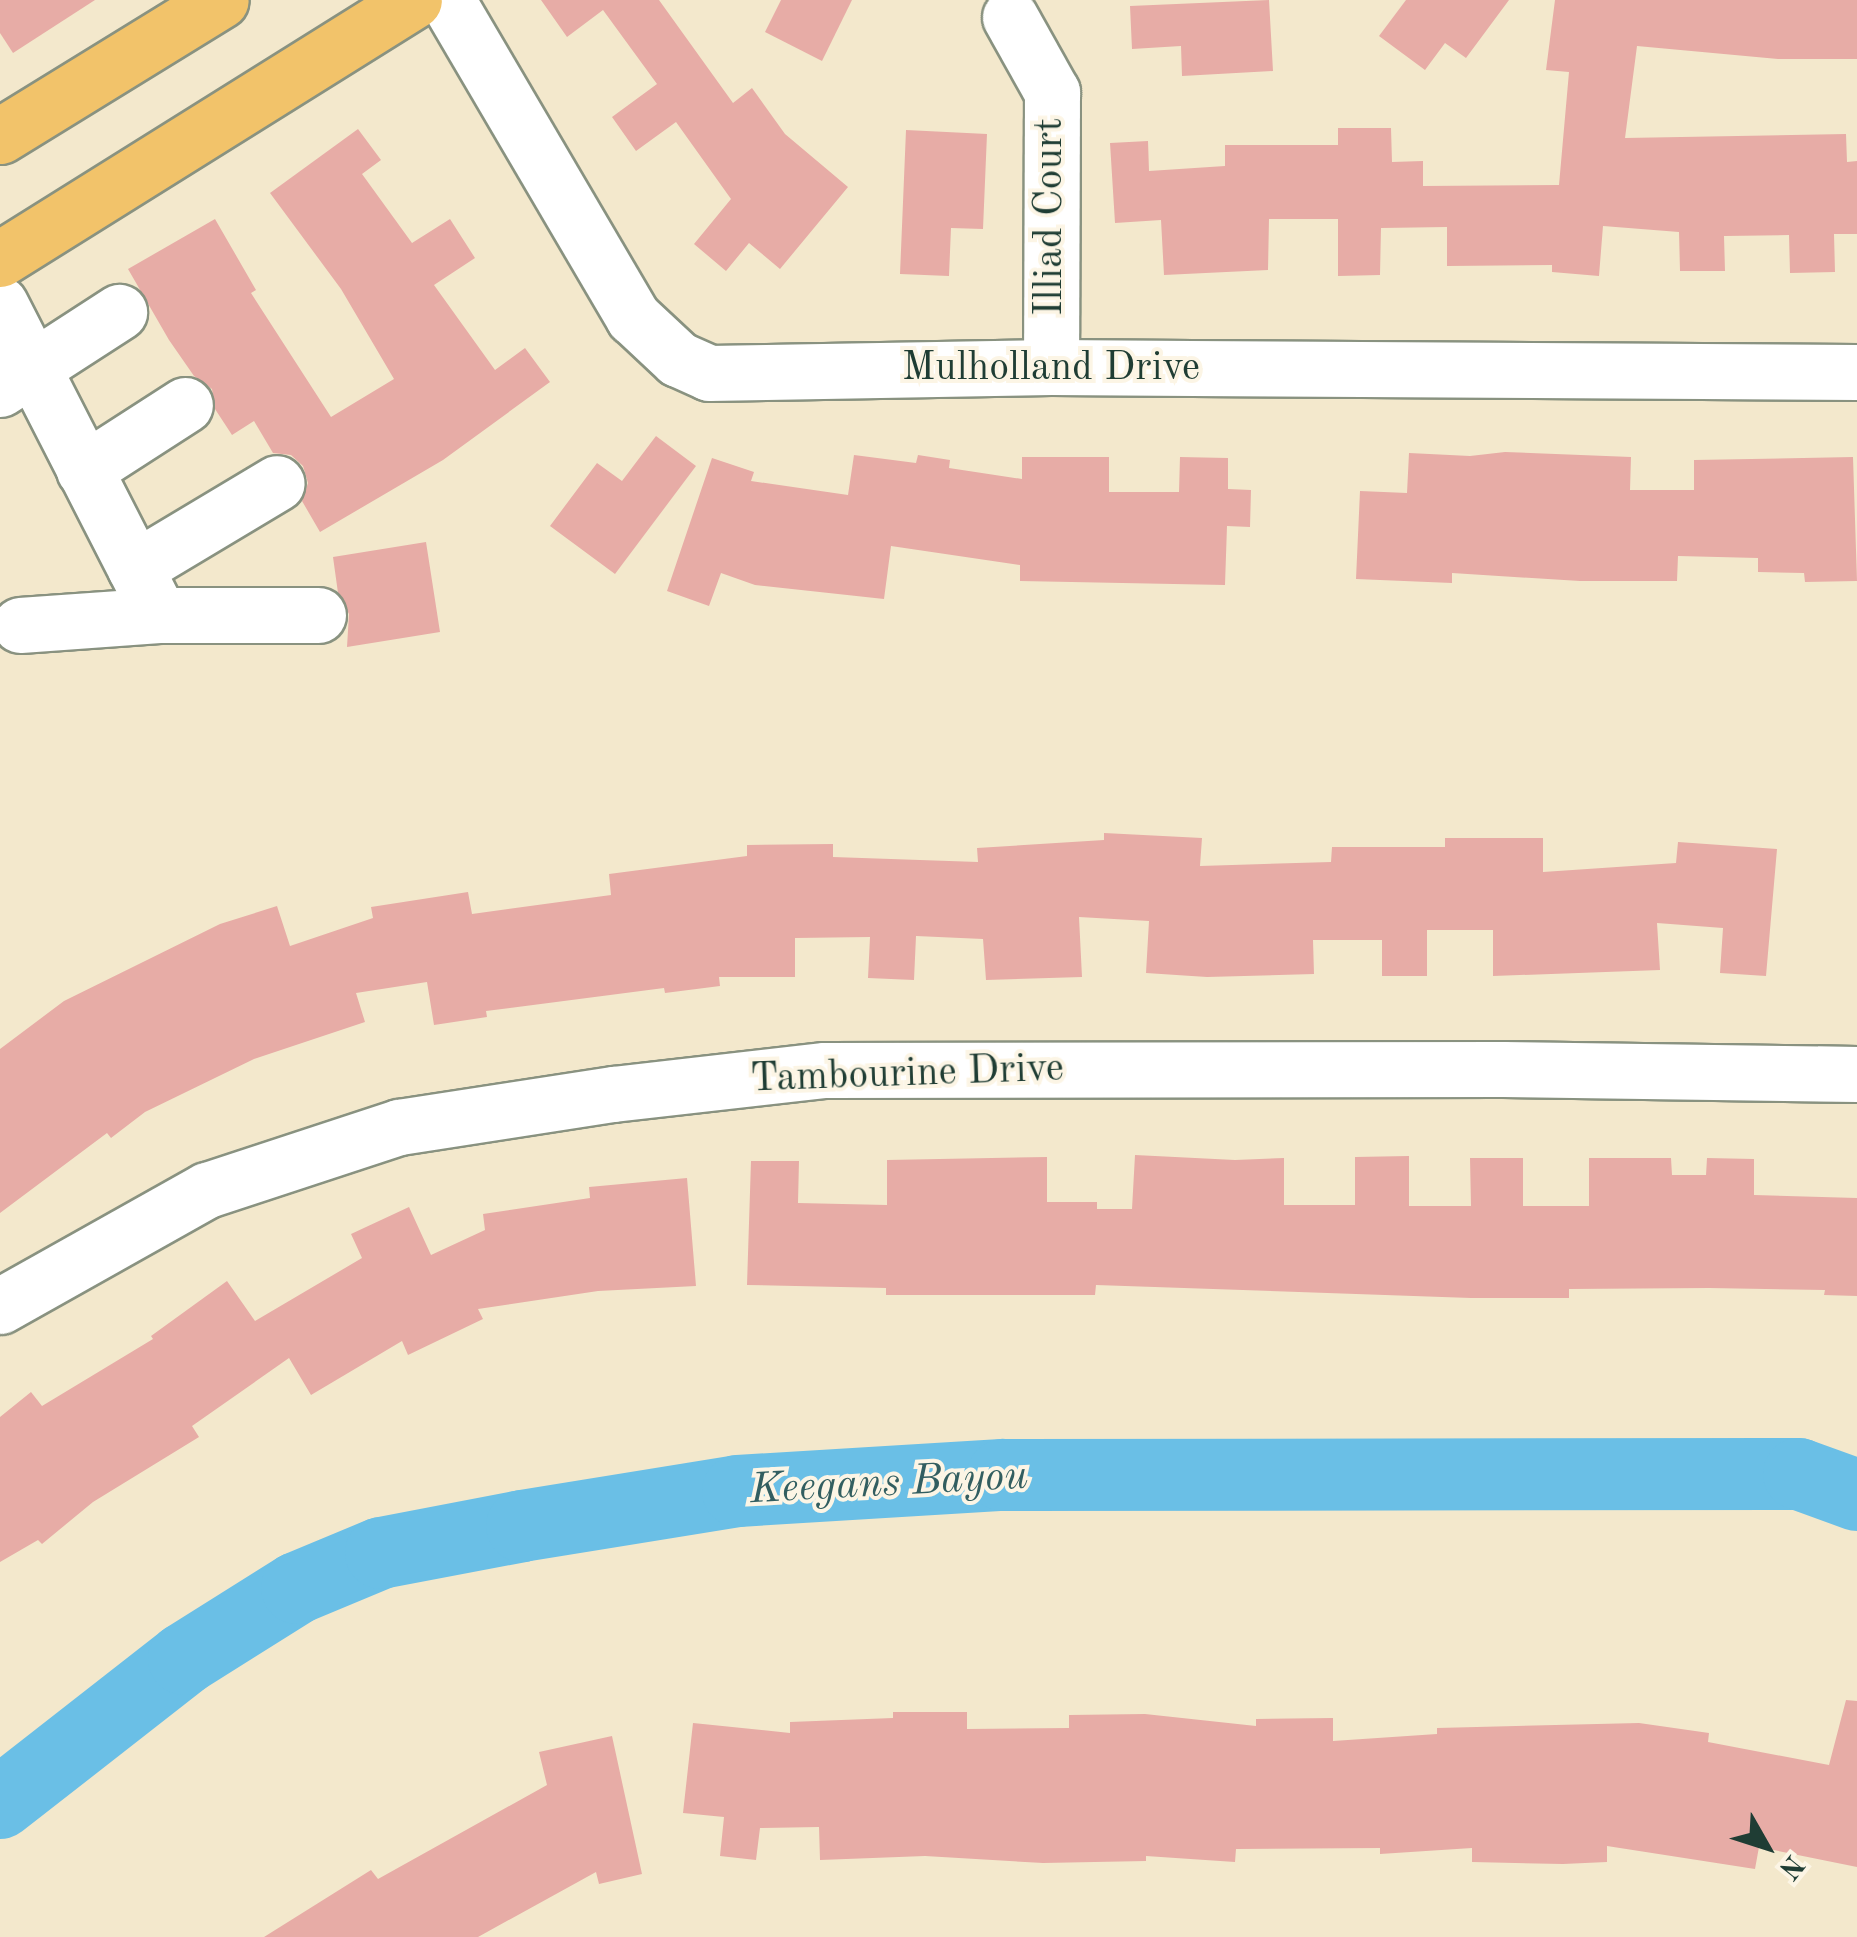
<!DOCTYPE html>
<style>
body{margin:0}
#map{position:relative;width:1857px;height:1937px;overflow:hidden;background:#f3e8cc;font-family:"Old Standard TT",serif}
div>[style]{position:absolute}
.river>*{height:72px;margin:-36px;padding:0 36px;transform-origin:36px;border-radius:36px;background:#6abfe6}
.building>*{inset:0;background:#e7aca6}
.roads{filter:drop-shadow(2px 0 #899280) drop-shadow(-2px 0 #899280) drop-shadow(0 2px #899280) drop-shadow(0 -2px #899280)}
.minor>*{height:55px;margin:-27.5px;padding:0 27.5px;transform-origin:27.5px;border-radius:27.5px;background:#fff}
.major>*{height:55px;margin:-27.5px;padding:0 27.5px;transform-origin:27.5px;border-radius:27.5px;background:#f2c36a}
span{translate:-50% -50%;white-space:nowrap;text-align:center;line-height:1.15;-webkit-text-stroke:8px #fcf5e5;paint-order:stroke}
.street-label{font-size:40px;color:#1f3d34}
.water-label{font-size:42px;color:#325e60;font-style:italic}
.north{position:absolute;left:1717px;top:1797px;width:100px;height:100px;-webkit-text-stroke:8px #fcf5e5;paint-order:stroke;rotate:129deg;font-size:28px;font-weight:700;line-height:40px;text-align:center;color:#1f3d34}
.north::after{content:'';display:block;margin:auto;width:35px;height:45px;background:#1f3d34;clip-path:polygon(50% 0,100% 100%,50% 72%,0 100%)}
</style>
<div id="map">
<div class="river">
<div style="left:0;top:1803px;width:234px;rotate:-38deg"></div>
<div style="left:184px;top:1659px;width:133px;rotate:-32.1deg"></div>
<div style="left:297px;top:1588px;width:91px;rotate:-22.6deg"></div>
<div style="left:381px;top:1553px;width:144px;rotate:-10.8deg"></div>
<div style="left:522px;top:1526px;width:219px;rotate:-9.2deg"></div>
<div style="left:738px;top:1491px;width:265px;rotate:-3.5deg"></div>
<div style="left:1003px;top:1475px;width:796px;rotate:-0.07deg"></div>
<div style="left:1799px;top:1474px;width:62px;rotate:19.9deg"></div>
</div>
<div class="building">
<div style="clip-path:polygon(0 0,95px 0,13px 53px,0 33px)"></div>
<div style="clip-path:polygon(541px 0,659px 0,733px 103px,752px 88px,785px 134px,848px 187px,780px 269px,749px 243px,726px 271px,694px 244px,731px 199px,676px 122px,636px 151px,612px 117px,657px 84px,603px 10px,567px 37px)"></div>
<div style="clip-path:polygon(781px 0,852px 0,822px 61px,765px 32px)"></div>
<div style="clip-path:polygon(1269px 0,1273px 71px,1182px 76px,1181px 46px,1132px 49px,1130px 6px)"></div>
<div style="clip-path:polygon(1406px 0,1509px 0,1466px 58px,1445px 43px,1425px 70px,1379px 36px)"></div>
<div style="clip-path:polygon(1555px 0,1857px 0,1857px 59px,1778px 59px,1637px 46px,1625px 138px,1846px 134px,1847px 162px,1857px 161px,1857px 234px,1834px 234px,1835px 272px,1790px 273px,1789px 235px,1724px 236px,1725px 271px,1680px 271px,1679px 232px,1603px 226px,1599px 276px,1552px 272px,1552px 265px,1447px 266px,1447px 227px,1381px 228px,1380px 275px,1338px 276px,1338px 219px,1269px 219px,1268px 270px,1164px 275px,1161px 220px,1115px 223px,1110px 143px,1148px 141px,1149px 171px,1225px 166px,1225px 145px,1338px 145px,1338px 128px,1391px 128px,1392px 162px,1423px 161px,1423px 186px,1559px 185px,1569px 72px,1546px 70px)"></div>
<div style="clip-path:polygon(358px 129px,381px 160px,362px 174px,412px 243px,450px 219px,475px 258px,434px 285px,495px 370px,525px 348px,550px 382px,443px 460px,320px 532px,302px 501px,308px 483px,303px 466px,291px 455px,273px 453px,254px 421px,232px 435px,215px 409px,212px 389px,194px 376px,169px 340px,128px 269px,215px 219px,256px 290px,251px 293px,331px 417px,394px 379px,341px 289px,270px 193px)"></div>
<div style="clip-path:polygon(906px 130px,987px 134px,983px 229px,951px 228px,949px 276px,900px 274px)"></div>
<div style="clip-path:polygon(656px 436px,696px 466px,615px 574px,550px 526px,597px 463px,622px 481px)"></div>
<div style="clip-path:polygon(1505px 452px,1631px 457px,1630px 490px,1694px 490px,1694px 460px,1853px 457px,1857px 581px,1805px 582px,1804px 573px,1758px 572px,1758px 558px,1678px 556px,1677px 581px,1580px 581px,1452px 573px,1452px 583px,1356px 579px,1360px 491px,1407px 493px,1409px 453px,1470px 456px)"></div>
<div style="clip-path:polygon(854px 455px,916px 463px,918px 455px,950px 460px,949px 468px,1022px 479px,1022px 457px,1109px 457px,1109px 492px,1179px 492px,1180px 457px,1228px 458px,1228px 489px,1251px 490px,1250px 527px,1227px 526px,1225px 585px,1020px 581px,1020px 565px,891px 546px,884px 599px,755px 585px,721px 573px,709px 606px,667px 591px,712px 458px,754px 472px,751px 481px,848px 495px)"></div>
<div style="clip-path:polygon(426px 542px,440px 632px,347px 647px,349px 614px,338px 593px,333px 557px)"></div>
<div style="clip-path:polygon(1104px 833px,1202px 838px,1200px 866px,1331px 862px,1332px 847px,1445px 847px,1445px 838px,1543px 838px,1543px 872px,1676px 863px,1678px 842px,1777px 849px,1766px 976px,1720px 973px,1723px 928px,1657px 923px,1660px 970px,1493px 976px,1493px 930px,1427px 930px,1427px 976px,1382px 976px,1382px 940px,1313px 940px,1314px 974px,1207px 977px,1146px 973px,1149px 921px,1079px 917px,1082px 977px,986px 980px,983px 939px,916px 936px,914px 980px,868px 978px,870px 937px,795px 938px,795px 977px,719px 977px,720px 986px,665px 993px,664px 988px,486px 1011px,487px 1017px,434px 1025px,427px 982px,356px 993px,365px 1022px,254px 1059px,145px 1112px,111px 1138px,107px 1133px,0 1213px,0 1049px,64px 1001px,220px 924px,277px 906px,290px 946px,373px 918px,371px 907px,468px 892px,472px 914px,611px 895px,609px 874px,747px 856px,747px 845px,833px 844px,833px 857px,978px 862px,977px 848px,1104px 840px)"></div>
<div style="clip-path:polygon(1135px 1155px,1235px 1160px,1284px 1158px,1284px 1205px,1355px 1205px,1355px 1157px,1409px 1156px,1409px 1206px,1471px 1206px,1470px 1158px,1523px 1158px,1523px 1206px,1589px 1206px,1589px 1158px,1671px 1158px,1672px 1175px,1706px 1175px,1707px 1158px,1754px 1159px,1754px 1195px,1857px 1198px,1857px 1296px,1824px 1295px,1825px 1290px,1709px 1288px,1569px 1289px,1569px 1298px,1471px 1298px,1096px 1285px,1095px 1295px,886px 1295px,886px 1288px,747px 1285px,751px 1161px,799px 1161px,798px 1203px,887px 1205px,887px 1160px,1047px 1157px,1047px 1202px,1097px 1202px,1097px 1209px,1132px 1209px)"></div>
<div style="clip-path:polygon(687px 1178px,696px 1286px,598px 1291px,478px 1309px,483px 1319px,408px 1355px,402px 1341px,311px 1395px,289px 1358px,192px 1426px,199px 1437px,93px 1502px,42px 1544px,38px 1540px,0 1562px,0 1417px,31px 1392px,42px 1406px,153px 1339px,151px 1336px,227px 1281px,255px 1321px,362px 1258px,351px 1234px,409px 1207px,431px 1255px,485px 1230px,483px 1214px,590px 1198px,589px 1187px)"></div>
<div style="clip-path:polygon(1846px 1700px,1857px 1701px,1857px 1867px,1759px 1847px,1755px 1869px,1607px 1846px,1607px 1862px,1563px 1864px,1472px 1862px,1472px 1848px,1380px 1854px,1380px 1848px,1236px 1849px,1235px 1862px,1146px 1856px,1146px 1861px,1043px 1863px,925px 1856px,820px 1860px,819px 1827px,760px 1828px,756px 1860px,720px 1856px,724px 1817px,683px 1813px,693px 1723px,790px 1733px,790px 1722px,893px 1718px,893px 1712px,967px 1712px,967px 1729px,1069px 1728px,1069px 1715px,1145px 1714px,1256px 1726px,1256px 1719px,1333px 1718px,1333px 1741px,1437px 1734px,1437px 1728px,1639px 1723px,1709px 1733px,1708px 1742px,1829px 1765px)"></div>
<div style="clip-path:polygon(612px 1736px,642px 1874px,599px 1884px,596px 1872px,478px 1937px,264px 1937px,371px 1870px,378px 1879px,547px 1785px,539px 1752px)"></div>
</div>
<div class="roads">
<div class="minor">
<div style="left:447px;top:0;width:368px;rotate:59.6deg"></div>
<div style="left:633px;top:317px;width:62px;rotate:43deg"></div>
<div style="left:678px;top:359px;width:34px;rotate:24deg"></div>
<div style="left:709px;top:373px;width:342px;rotate:-1deg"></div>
<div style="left:1051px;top:367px;width:806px;rotate:0.36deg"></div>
<div style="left:1010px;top:17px;width:86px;rotate:60.8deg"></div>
<div style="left:1052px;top:92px;width:275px;rotate:90.2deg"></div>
<div style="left:0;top:304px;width:349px;rotate:62.9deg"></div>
<div style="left:0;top:389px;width:142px;rotate:-32.9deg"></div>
<div style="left:84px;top:470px;width:120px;rotate:-32.8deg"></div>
<div style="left:135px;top:568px;width:165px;rotate:-30.9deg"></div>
<div style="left:20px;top:625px;width:139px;rotate:-4.1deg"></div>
<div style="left:159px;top:615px;width:159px"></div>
<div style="left:0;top:1306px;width:237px;rotate:-29.3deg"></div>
<div style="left:207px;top:1190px;width:202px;rotate:-18.2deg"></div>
<div style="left:399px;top:1127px;width:217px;rotate:-8.8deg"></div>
<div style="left:613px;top:1094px;width:213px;rotate:-6.5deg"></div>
<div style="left:825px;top:1070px;width:678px;rotate:-0.08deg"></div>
<div style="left:1503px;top:1069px;width:354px;rotate:0.8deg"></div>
</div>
<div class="major">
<div style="left:0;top:136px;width:259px;rotate:-31.6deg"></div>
<div style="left:0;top:259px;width:488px;rotate:-32deg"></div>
</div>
</div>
<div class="street-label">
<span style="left:1051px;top:217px;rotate:-90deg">Illiad Court</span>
<span style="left:1051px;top:369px">Mulholland Drive</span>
<span style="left:907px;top:1075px;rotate:-2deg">Tambourine Drive</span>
</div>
<div class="water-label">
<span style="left:889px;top:1484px;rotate:-3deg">Keegans Bayou</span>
</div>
<div class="north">N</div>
</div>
